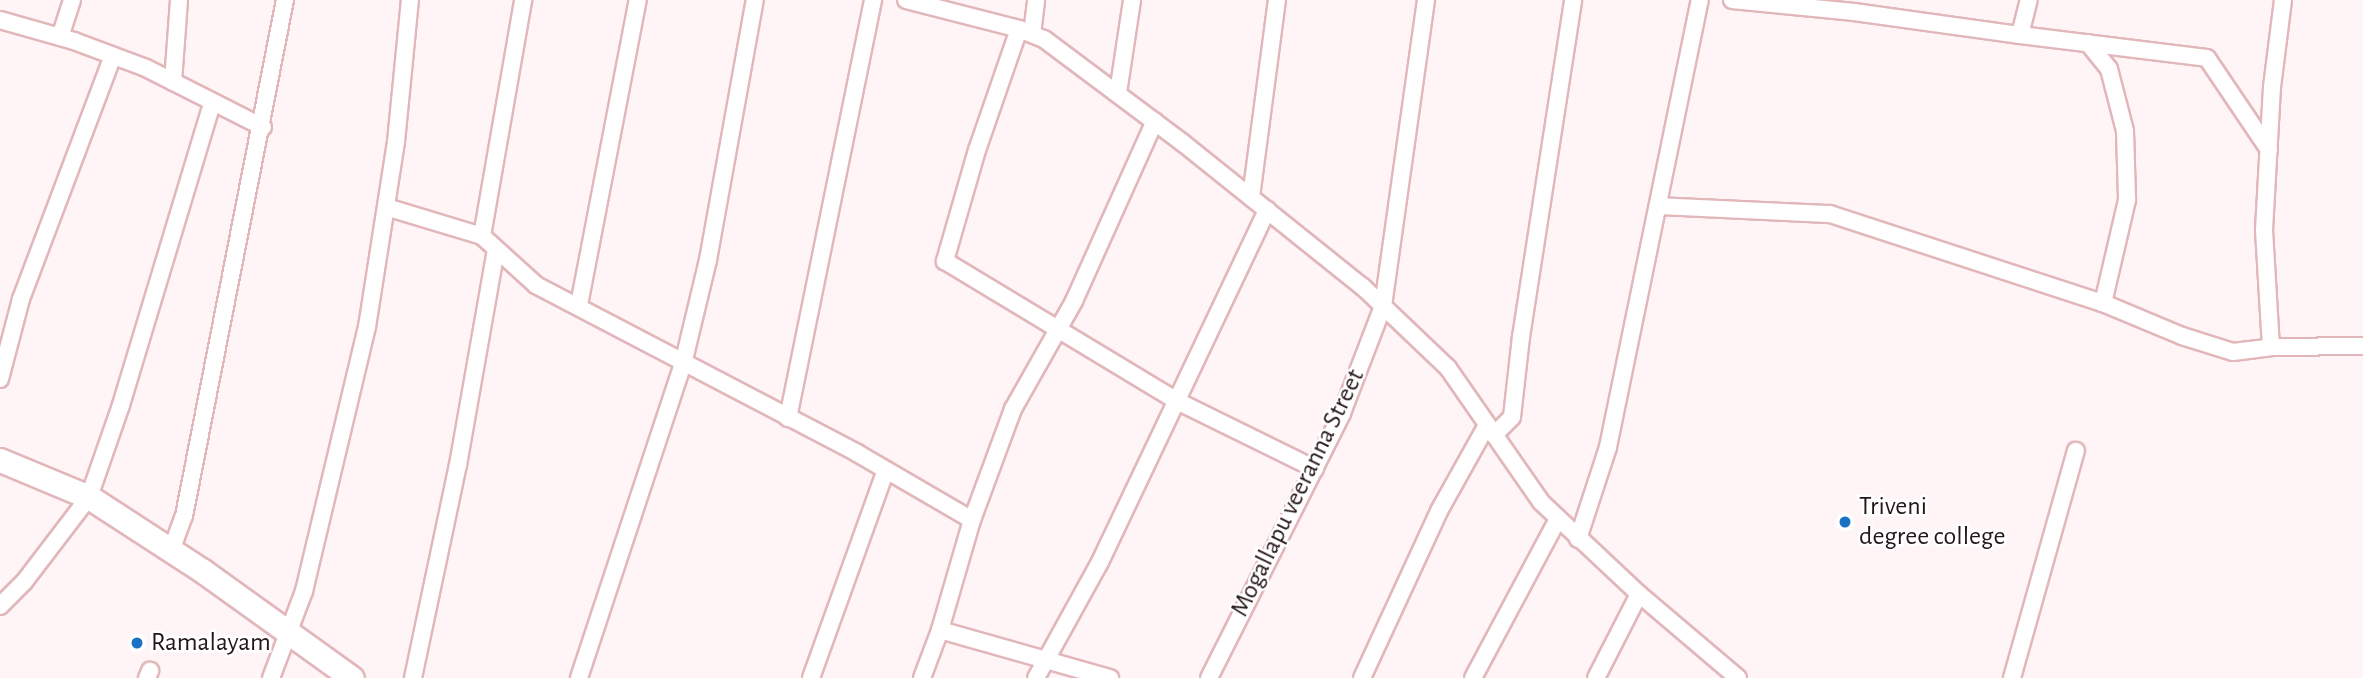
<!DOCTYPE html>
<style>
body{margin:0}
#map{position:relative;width:2363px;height:678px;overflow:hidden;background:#fff5f6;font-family:"Alegreya Sans",sans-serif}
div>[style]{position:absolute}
.roads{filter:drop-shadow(2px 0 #e1b7ba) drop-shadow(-2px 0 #e1b7ba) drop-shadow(0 2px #e1b7ba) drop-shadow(0 -2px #e1b7ba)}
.minor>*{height:16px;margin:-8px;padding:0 8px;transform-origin:8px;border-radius:8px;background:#fff}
.secondary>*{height:23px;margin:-11.5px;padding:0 11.5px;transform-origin:11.5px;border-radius:11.5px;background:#fff}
.dots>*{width:19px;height:19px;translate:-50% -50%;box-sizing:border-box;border:4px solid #fff;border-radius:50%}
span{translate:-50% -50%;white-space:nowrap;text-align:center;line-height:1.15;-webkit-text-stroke:5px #fff;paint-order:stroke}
.street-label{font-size:26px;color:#251618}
.poi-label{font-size:26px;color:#251618}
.left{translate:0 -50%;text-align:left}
</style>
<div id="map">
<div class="roads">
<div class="minor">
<div style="left:906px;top:0;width:117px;rotate:14.4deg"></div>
<div style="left:1019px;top:29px;width:27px;rotate:22deg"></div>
<div style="left:1044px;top:39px;width:174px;rotate:36.8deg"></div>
<div style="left:1183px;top:143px;width:231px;rotate:38.7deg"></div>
<div style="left:1363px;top:287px;width:117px;rotate:43.6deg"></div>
<div style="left:1448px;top:368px;width:163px;rotate:55.2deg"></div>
<div style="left:1541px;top:502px;width:134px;rotate:43.2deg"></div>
<div style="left:1639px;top:594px;width:130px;rotate:40.3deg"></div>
<div style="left:1732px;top:0;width:123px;rotate:5.6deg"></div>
<div style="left:1854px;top:12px;width:168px;rotate:7.9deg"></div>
<div style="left:2020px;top:35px;width:36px;rotate:-76deg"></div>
<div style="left:2283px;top:0;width:88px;rotate:97.2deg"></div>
<div style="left:2272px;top:87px;width:143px;rotate:93.2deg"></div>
<div style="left:2264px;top:230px;width:117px;rotate:86.6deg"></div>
<div style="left:2271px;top:347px;width:92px;rotate:-0.6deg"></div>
<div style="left:0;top:20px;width:77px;rotate:15.8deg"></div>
<div style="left:74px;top:41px;width:77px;rotate:20.6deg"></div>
<div style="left:146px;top:68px;width:131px;rotate:26.8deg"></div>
<div style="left:1019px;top:29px;width:128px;rotate:109.1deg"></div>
<div style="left:977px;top:150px;width:116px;rotate:106.1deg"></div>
<div style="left:945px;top:261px;width:269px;rotate:31.1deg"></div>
<div style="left:1175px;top:400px;width:156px;rotate:26.2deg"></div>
<div style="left:1032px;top:34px;width:34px;rotate:-83deg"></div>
<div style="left:2020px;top:35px;width:188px;rotate:7deg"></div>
<div style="left:2207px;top:58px;width:111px;rotate:56deg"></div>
<div style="left:60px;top:37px;width:39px;rotate:-72deg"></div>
<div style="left:2088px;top:43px;width:33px;rotate:51deg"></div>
<div style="left:2109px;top:69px;width:64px;rotate:75.5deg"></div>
<div style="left:2125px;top:131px;width:69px;rotate:88.3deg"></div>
<div style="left:2127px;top:200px;width:106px;rotate:103.1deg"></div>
<div style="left:173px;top:82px;width:82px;rotate:-85.8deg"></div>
<div style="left:1118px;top:93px;width:94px;rotate:-81.4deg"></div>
<div style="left:1251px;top:197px;width:199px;rotate:-82.5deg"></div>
<div style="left:1658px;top:206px;width:172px;rotate:2.7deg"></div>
<div style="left:1830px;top:214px;width:287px;rotate:18.1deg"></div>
<div style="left:2103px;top:303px;width:86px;rotate:22.7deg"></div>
<div style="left:2182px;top:336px;width:53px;rotate:17.4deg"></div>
<div style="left:2233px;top:352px;width:38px;rotate:-7deg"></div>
<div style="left:386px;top:207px;width:100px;rotate:16.8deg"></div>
<div style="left:482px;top:236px;width:73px;rotate:42.2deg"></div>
<div style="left:536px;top:285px;width:362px;rotate:27.6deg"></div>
<div style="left:857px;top:453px;width:133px;rotate:30.2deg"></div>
<div style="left:482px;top:236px;width:240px;rotate:-80.1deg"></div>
<div style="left:579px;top:305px;width:311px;rotate:-79.1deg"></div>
<div style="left:0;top:379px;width:83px;rotate:-75.3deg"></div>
<div style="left:21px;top:299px;width:260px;rotate:-69.3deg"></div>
<div style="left:788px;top:418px;width:427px;rotate:-78.5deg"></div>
<div style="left:1494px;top:435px;width:25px;rotate:-45deg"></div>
<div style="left:1512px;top:417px;width:81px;rotate:-83.6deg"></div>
<div style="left:1521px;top:337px;width:341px;rotate:-81.2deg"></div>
<div style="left:1578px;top:539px;width:97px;rotate:-71.9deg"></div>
<div style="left:1608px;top:447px;width:456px;rotate:-78.4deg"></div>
<div style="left:171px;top:551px;width:37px;rotate:-70deg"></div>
<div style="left:184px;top:516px;width:526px;rotate:-78.93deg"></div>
<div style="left:0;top:606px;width:34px;rotate:-45deg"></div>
<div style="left:24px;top:582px;width:107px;rotate:-52.6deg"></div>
<div style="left:89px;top:497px;width:97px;rotate:-70.8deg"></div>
<div style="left:121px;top:405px;width:315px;rotate:-73.2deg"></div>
<div style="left:940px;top:630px;width:177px;rotate:15.8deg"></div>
<div style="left:147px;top:678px;width:8px;rotate:-67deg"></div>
<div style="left:271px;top:678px;width:93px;rotate:-69.2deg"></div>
<div style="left:304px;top:591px;width:271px;rotate:-76.6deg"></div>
<div style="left:367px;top:327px;width:187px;rotate:-81.1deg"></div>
<div style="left:396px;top:142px;width:143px;rotate:-84.4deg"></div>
<div style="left:413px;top:678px;width:218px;rotate:-78.1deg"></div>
<div style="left:458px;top:465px;width:218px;rotate:-80deg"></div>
<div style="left:579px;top:678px;width:331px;rotate:-71.7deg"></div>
<div style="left:683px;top:364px;width:107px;rotate:-76.5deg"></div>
<div style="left:708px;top:260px;width:264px;rotate:-79.8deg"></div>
<div style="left:811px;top:678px;width:221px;rotate:-70.2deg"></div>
<div style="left:922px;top:678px;width:51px;rotate:-69.4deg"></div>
<div style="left:940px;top:630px;width:115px;rotate:-73.8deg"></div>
<div style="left:972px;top:520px;width:118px;rotate:-69.7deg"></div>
<div style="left:1013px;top:409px;width:124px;rotate:-60.5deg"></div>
<div style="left:1074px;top:301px;width:197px;rotate:-65.8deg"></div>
<div style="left:1036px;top:678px;width:132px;rotate:-61.1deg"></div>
<div style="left:1100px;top:562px;width:390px;rotate:-64.6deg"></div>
<div style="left:1209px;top:678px;width:297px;rotate:-63.3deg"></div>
<div style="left:1342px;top:413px;width:115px;rotate:-69deg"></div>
<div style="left:1383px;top:306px;width:309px;rotate:-82deg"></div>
<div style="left:1362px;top:678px;width:184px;rotate:-65.2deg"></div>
<div style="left:1439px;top:511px;width:98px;rotate:-60.8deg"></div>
<div style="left:1473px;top:678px;width:180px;rotate:-61.9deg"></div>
<div style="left:1596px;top:678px;width:94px;rotate:-62.9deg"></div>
<div style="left:2012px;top:678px;width:236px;rotate:-74.3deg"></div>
</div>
<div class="secondary">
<div style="left:0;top:460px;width:96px;rotate:22.6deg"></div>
<div style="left:89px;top:497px;width:136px;rotate:33deg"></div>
<div style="left:203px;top:571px;width:183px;rotate:35.7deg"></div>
</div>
</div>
<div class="dots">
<div style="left:1845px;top:522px;background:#1a73c1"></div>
<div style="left:137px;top:643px;background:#1a73c1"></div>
</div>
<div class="street-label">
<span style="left:1298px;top:493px;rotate:-64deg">Mogallapu veeranna Street</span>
</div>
<div class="poi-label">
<span class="left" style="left:1859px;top:522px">Triveni<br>degree college</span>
<span class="left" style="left:151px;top:643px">Ramalayam</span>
</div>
</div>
